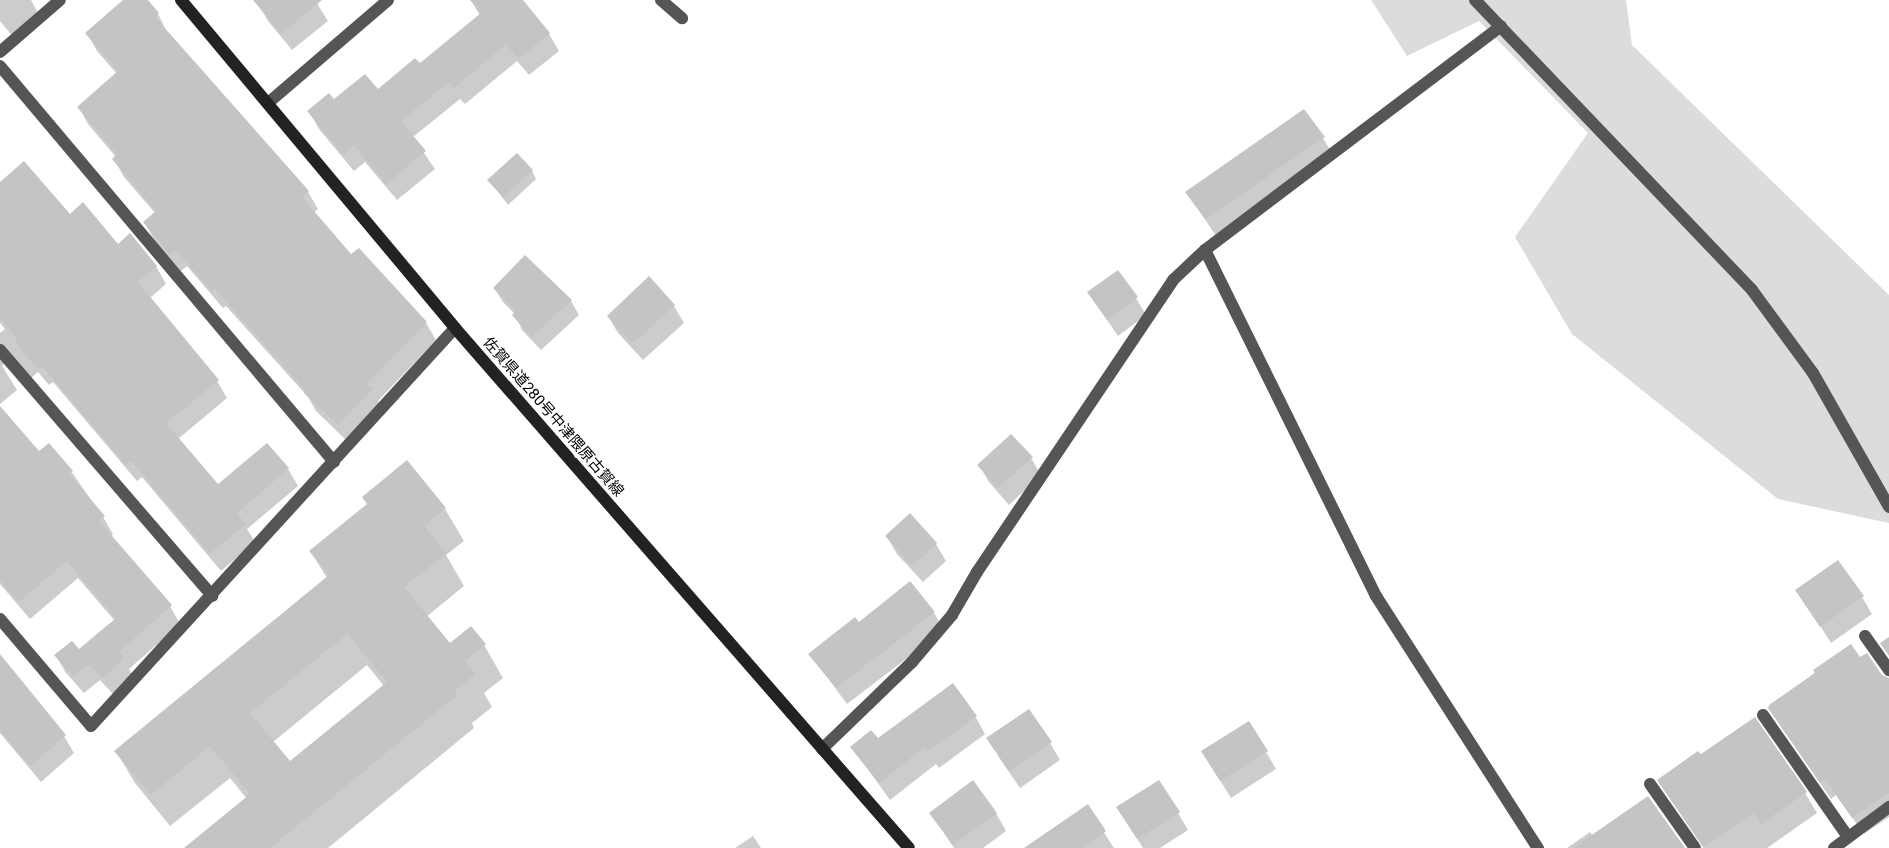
<!DOCTYPE html>
<meta charset="utf-8">
<style>
body{margin:0}
#map{position:relative;width:1889px;height:848px;overflow:hidden;background:#fff;font-family:Roboto,"Noto Sans JP",sans-serif}
div>[style]{position:absolute}
.green>*{inset:0;background:#dcdcdc}
.shadow>*{inset:0;background:#0003}
.building>*{inset:0;background:#c4c4c4}
.minor>*{height:12px;margin:-6px;padding:0 6px;transform-origin:6px;border-radius:6px;background:#555}
.tertiary>*{height:12px;margin:-6px;padding:0 6px;transform-origin:6px;border-radius:6px;background:#555}
.secondary>*{height:12px;margin:-6px;padding:0 6px;transform-origin:6px;border-radius:6px;background:#222}
span{translate:-50% -50%;white-space:nowrap;text-align:center;line-height:1.15;-webkit-text-stroke:6px #fff;paint-order:stroke}
.street-label{font-size:15px;color:#000}
</style>
<div id="map">
<div class="green">
<div style="clip-path:polygon(1371px 0,1626px 0,1632px 45px,1889px 295px,1889px 523px,1778px 499px,1572px 334px,1515px 237px,1588px 133px,1479px 21px,1407px 56px)"></div>
</div>
<div class="shadow">
<div style="clip-path:polygon(0 0,31px 0,39px 15px,13px 37px,0 21px)"></div>
<div style="clip-path:polygon(126px 0,146px 0,158px 14px,167px 32px,308px 192px,318px 209px,313px 213px,351px 257px,359px 250px,426px 323px,436px 340px,378px 401px,382px 407px,348px 442px,316px 411px,308px 397px,226px 306px,223px 308px,187px 266px,181px 271px,154px 240px,145px 223px,155px 213px,124px 177px,114px 159px,116px 157px,88px 124px,79px 107px,117px 74px,97px 51px,87px 33px)"></div>
<div style="clip-path:polygon(262px 0,315px 0,328px 21px,292px 50px,268px 21px,258px 3px)"></div>
<div style="clip-path:polygon(471px 0,521px 0,549px 34px,559px 51px,529px 75px,517px 61px,465px 104px,460px 99px,413px 137px,435px 169px,397px 200px,365px 162px,354px 171px,319px 129px,309px 111px,333px 101px,377px 91px,420px 66px,480px 16px)"></div>
<div style="clip-path:polygon(1323px 138px,1333px 155px,1216px 236px,1187px 192px)"></div>
<div style="clip-path:polygon(532px 171px,536px 179px,508px 205px,489px 180px)"></div>
<div style="clip-path:polygon(0 184px,70px 216px,156px 266px,166px 284px,150px 298px,217px 381px,227px 398px,178px 439px,218px 486px,288px 469px,298px 486px,247px 529px,255px 542px,221px 571px,142px 477px,137px 481px,53px 382px,49px 385px,38px 372px,31px 378px,8px 359px,2px 366px,17px 390px,0 404px,0 333px,5px 329px,0 323px)"></div>
<div style="clip-path:polygon(494px 288px,571px 301px,579px 315px,541px 350px,522px 330px,515px 314px,503px 302px)"></div>
<div style="clip-path:polygon(1089px 293px,1136px 298px,1146px 315px,1118px 336px)"></div>
<div style="clip-path:polygon(674px 306px,684px 323px,643px 360px,618px 333px,608px 316px)"></div>
<div style="clip-path:polygon(0 408px,39px 453px,71px 471px,103px 517px,113px 534px,110px 537px,170px 606px,180px 624px,129px 669px,133px 677px,113px 694px,100px 680px,84px 693px,66px 673px,56px 656px,79px 652px,115px 621px,78px 578px,30px 619px,0 584px)"></div>
<div style="clip-path:polygon(1031px 458px,1041px 475px,1009px 505px,989px 482px,979px 465px)"></div>
<div style="clip-path:polygon(evenodd,445px 509px,464px 541px,446px 555px,464px 586px,426px 617px,450px 645px,484px 645px,503px 678px,484px 693px,492px 707px,472px 723px,474px 728px,328px 848px,208px 848px,247px 799px,230px 778px,170px 826px,135px 783px,116px 751px,327px 578px,311px 552px,445px 509px,367px 665px,384px 686px,290px 763px,273px 742px,367px 665px)"></div>
<div style="clip-path:polygon(910px 516px,936px 544px,946px 561px,923px 582px,897px 554px,887px 537px)"></div>
<div style="clip-path:polygon(1797px 590px,1862px 597px,1872px 614px,1831px 643px)"></div>
<div style="clip-path:polygon(934px 613px,944px 630px,847px 704px,810px 654px,859px 624px)"></div>
<div style="clip-path:polygon(1850px 646px,1860px 659px,1884px 679px,1889px 679px,1889px 817px,1864px 834px,1836px 795px,1831px 799px,1769px 708px)"></div>
<div style="clip-path:polygon(0 659px,64px 736px,74px 753px,41px 782px,0 733px)"></div>
<div style="clip-path:polygon(975px 716px,985px 734px,939px 768px,936px 764px,890px 800px,852px 747px)"></div>
<div style="clip-path:polygon(1050px 743px,1060px 760px,1020px 788px,998px 756px)"></div>
<div style="clip-path:polygon(1266px 752px,1276px 769px,1231px 798px,1213px 769px)"></div>
<div style="clip-path:polygon(1659px 780px,1805px 793px,1817px 813px,1767px 848px,1704px 848px)"></div>
<div style="clip-path:polygon(1087px 806px,1114px 848px,1030px 848px)"></div>
<div style="clip-path:polygon(931px 813px,996px 813px,1006px 831px,983px 848px,954px 848px)"></div>
<div style="clip-path:polygon(1178px 813px,1188px 830px,1160px 848px,1143px 848px,1128px 824px)"></div>
<div style="clip-path:polygon(1590px 832px,1593px 836px,1683px 848px,1567px 848px)"></div>
<div style="clip-path:polygon(753px 836px,761px 848px,735px 848px)"></div>
</div>
<div class="building">
<div style="clip-path:polygon(123px 0,148px 0,159px 13px,155px 17px,309px 191px,302px 197px,351px 254px,359px 248px,427px 322px,367px 384px,373px 389px,338px 425px,304px 393px,306px 391px,215px 289px,212px 292px,176px 250px,170px 255px,143px 222px,156px 211px,112px 159px,117px 154px,77px 107px,118px 71px,85px 33px)"></div>
<div style="clip-path:polygon(253px 0,322px 0,281px 34px)"></div>
<div style="clip-path:polygon(470px 0,523px 0,550px 33px,518px 59px,506px 44px,454px 88px,449px 82px,401px 121px,426px 151px,386px 184px,354px 145px,343px 155px,307px 111px,329px 93px,334px 99px,365px 74px,378px 89px,415px 58px,420px 63px,481px 13px)"></div>
<div style="clip-path:polygon(1304px 109px,1325px 137px,1205px 219px,1185px 192px)"></div>
<div style="clip-path:polygon(517px 153px,533px 170px,503px 197px,487px 180px)"></div>
<div style="clip-path:polygon(24px 161px,70px 214px,83px 202px,118px 244px,130px 233px,157px 266px,138px 282px,219px 380px,166px 423px,218px 484px,267px 443px,289px 468px,237px 513px,246px 524px,210px 554px,131px 461px,126px 465px,42px 366px,38px 369px,15px 342px,18px 340px,0 319px,0 182px)"></div>
<div style="clip-path:polygon(525px 255px,572px 300px,531px 337px,512px 315px,516px 311px,493px 288px)"></div>
<div style="clip-path:polygon(1118px 270px,1138px 297px,1107px 320px,1087px 292px)"></div>
<div style="clip-path:polygon(649px 276px,675px 305px,632px 344px,607px 316px)"></div>
<div style="clip-path:polygon(0 406px,39px 451px,49px 443px,73px 471px,69px 474px,105px 516px,99px 521px,172px 605px,119px 652px,124px 659px,102px 678px,90px 664px,73px 677px,54px 655px,72px 641px,79px 649px,116px 618px,67px 561px,19px 602px,0 580px)"></div>
<div style="clip-path:polygon(1011px 434px,1033px 457px,998px 488px,977px 465px)"></div>
<div style="clip-path:polygon(evenodd,407px 460px,446px 508px,424px 526px,446px 553px,404px 587px,450px 643px,471px 626px,486px 644px,465px 661px,475px 674px,454px 691px,457px 695px,270px 848px,184px 848px,250px 794px,210px 746px,151px 795px,114px 751px,329px 575px,309px 551px,367px 504px,362px 497px,407px 460px,347px 634px,387px 682px,290px 761px,250px 713px,347px 634px)"></div>
<div style="clip-path:polygon(910px 513px,937px 543px,912px 566px,885px 536px)"></div>
<div style="clip-path:polygon(1838px 560px,1864px 596px,1820px 627px,1795px 590px)"></div>
<div style="clip-path:polygon(910px 581px,935px 612px,836px 688px,808px 654px,855px 617px,859px 622px)"></div>
<div style="clip-path:polygon(1889px 637px,1889px 656px,1880px 643px)"></div>
<div style="clip-path:polygon(1851px 644px,1860px 657px,1867px 653px,1882px 675px,1889px 678px,1889px 793px,1852px 818px,1825px 779px,1820px 783px,1768px 708px,1769px 705px,1815px 673px,1813px 670px)"></div>
<div style="clip-path:polygon(0 654px,66px 735px,30px 766px,0 730px)"></div>
<div style="clip-path:polygon(953px 683px,977px 716px,928px 751px,925px 747px,879px 783px,850px 747px,871px 730px,878px 738px)"></div>
<div style="clip-path:polygon(1029px 709px,1052px 742px,1009px 771px,986px 738px)"></div>
<div style="clip-path:polygon(1755px 717px,1807px 792px,1761px 824px,1754px 813px,1703px 847px,1657px 780px,1698px 751px,1701px 754px)"></div>
<div style="clip-path:polygon(1249px 721px,1268px 751px,1220px 781px,1201px 751px)"></div>
<div style="clip-path:polygon(973px 780px,997px 813px,953px 845px,929px 813px)"></div>
<div style="clip-path:polygon(1159px 780px,1180px 812px,1137px 839px,1116px 807px)"></div>
<div style="clip-path:polygon(1648px 796px,1685px 848px,1573px 848px)"></div>
<div style="clip-path:polygon(1088px 804px,1106px 831px,1082px 848px,1024px 848px)"></div>
</div>
<div class="minor">
<div style="left:661px;top:0;width:28px;rotate:41deg"></div>
<div style="left:1475px;top:0;width:401px;rotate:46.3deg"></div>
<div style="left:1752px;top:290px;width:103px;rotate:53.7deg"></div>
<div style="left:1813px;top:373px;width:154px;rotate:60.4deg"></div>
<div style="left:0;top:52px;width:79px;rotate:-40.9deg"></div>
<div style="left:0;top:66px;width:518px;rotate:49.85deg"></div>
<div style="left:1205px;top:250px;width:386px;rotate:63.7deg"></div>
<div style="left:1376px;top:596px;width:300px;rotate:57.3deg"></div>
<div style="left:0;top:350px;width:325px;rotate:49.2deg"></div>
<div style="left:0;top:619px;width:140px;rotate:49.6deg"></div>
<div style="left:91px;top:726px;width:539px;rotate:-47.55deg"></div>
<div style="left:1865px;top:636px;width:42px;rotate:54.8deg"></div>
<div style="left:1763px;top:715px;width:149px;rotate:55.1deg"></div>
<div style="left:822px;top:749px;width:125px;rotate:-44deg"></div>
<div style="left:912px;top:662px;width:62px;rotate:-49.6deg"></div>
<div style="left:952px;top:615px;width:50px;rotate:-59.8deg"></div>
<div style="left:977px;top:572px;width:352px;rotate:-56.1deg"></div>
<div style="left:1173px;top:280px;width:44px;rotate:-43.2deg"></div>
<div style="left:1205px;top:250px;width:371px;rotate:-37.1deg"></div>
<div style="left:1650px;top:784px;width:78px;rotate:54.9deg"></div>
<div style="left:1834px;top:848px;width:69px;rotate:-36.7deg"></div>
</div>
<div class="tertiary">
<div style="left:268px;top:103px;width:158px;rotate:-40.6deg"></div>
</div>
<div class="secondary">
<div style="left:181px;top:0;width:427px;rotate:50.1deg"></div>
<div style="left:455px;top:328px;width:690px;rotate:48.88deg"></div>
</div>
<div class="street-label">
<span style="left:553px;top:417px;rotate:49deg">佐賀県道280号中津隈原古賀線</span>
</div>
</div>
